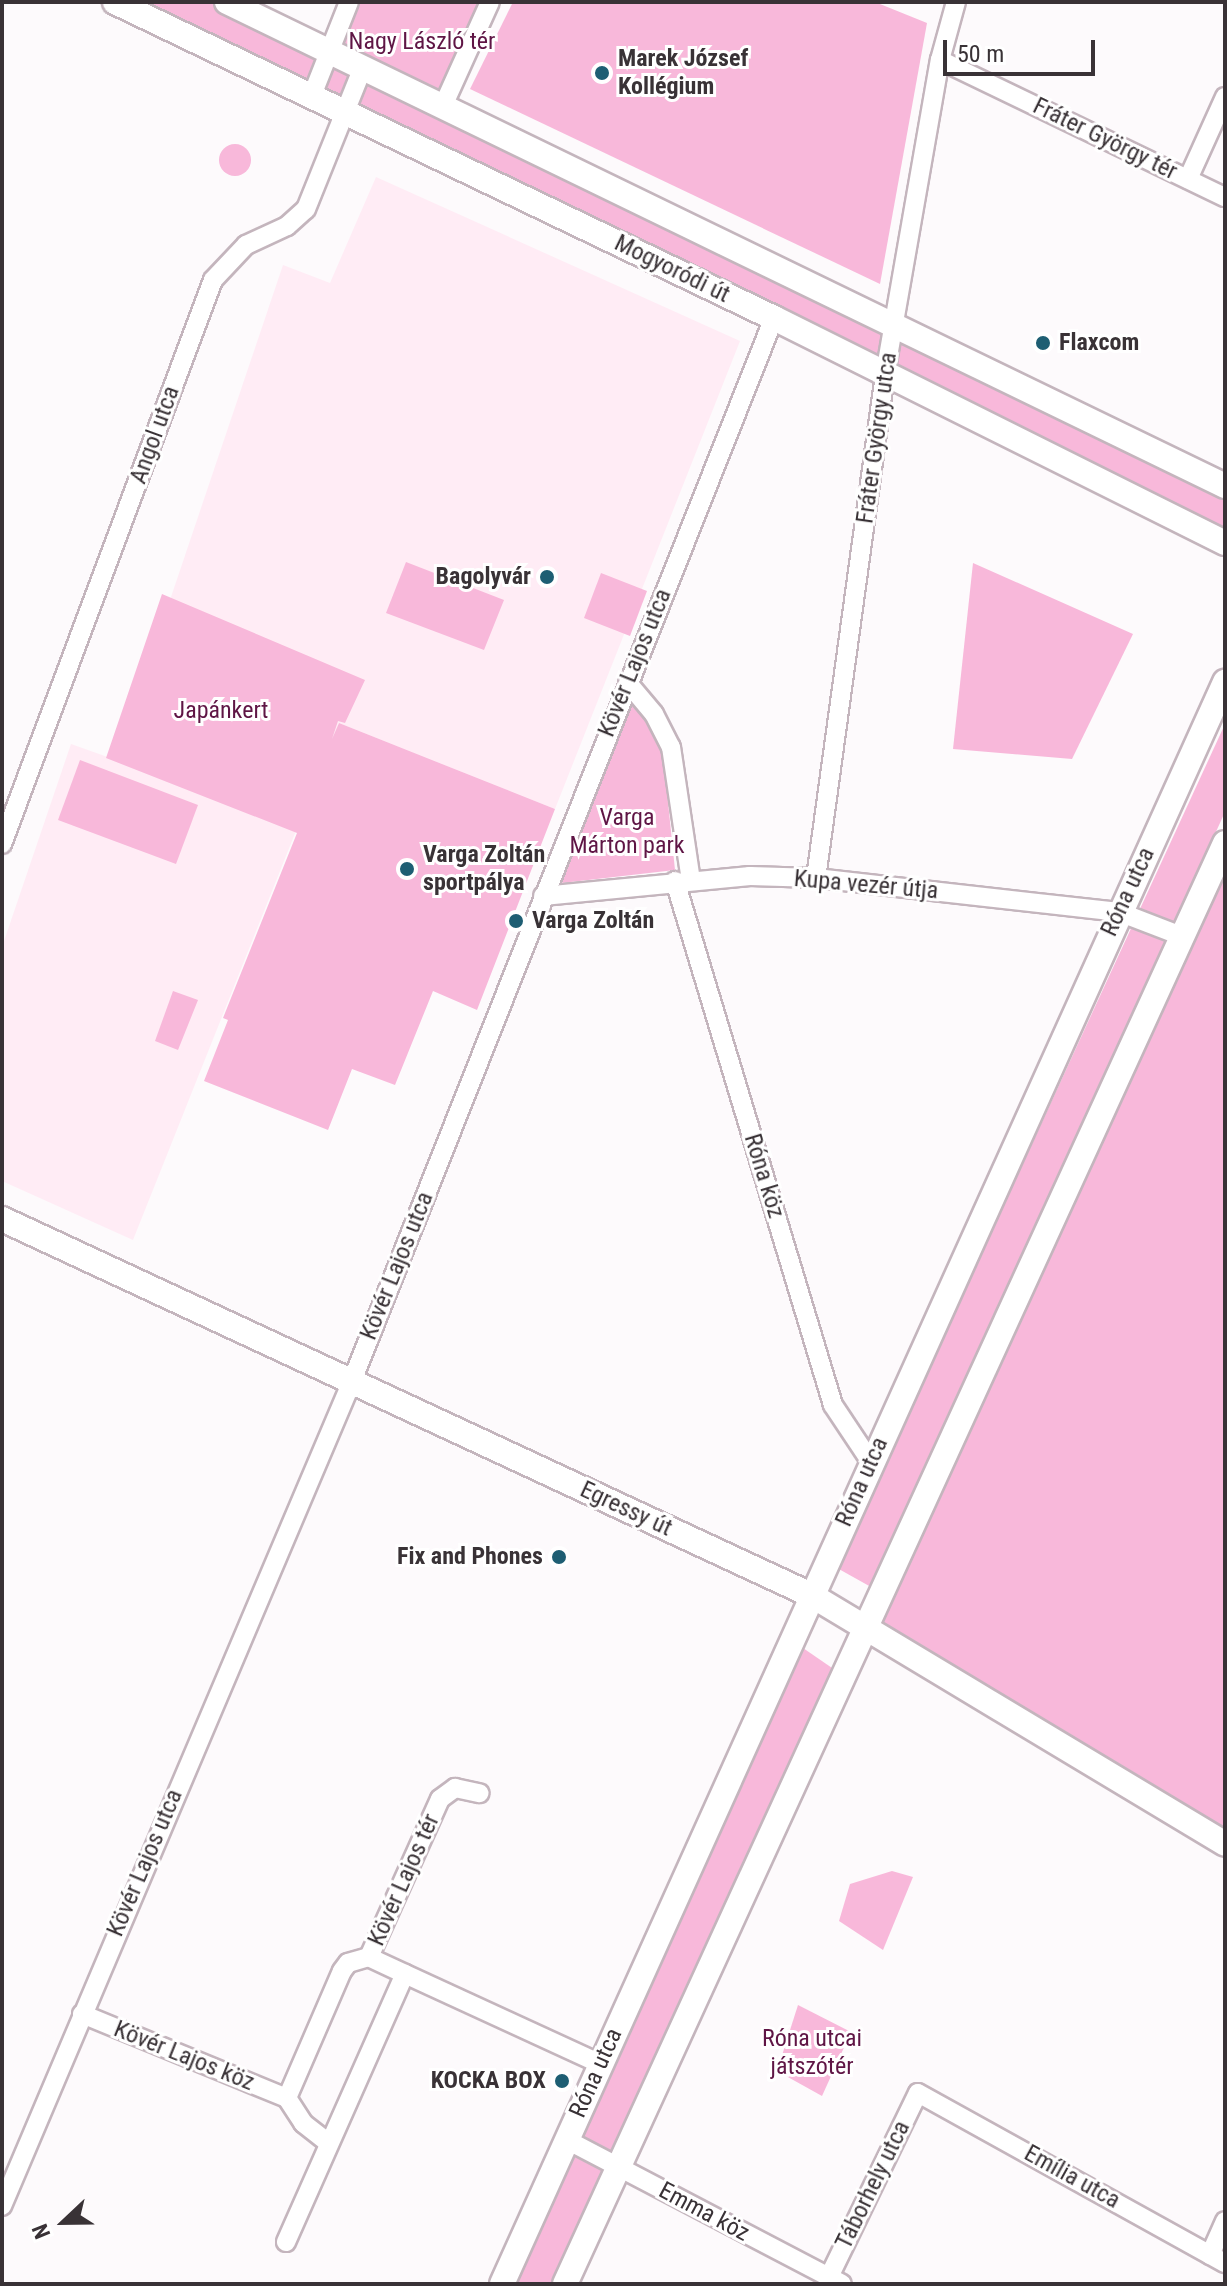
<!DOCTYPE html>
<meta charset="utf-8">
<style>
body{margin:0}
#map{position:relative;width:1227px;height:2286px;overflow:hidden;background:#fdfafc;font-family:"Roboto Condensed",sans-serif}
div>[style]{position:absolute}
.built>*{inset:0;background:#ffecf5}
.green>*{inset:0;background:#f8b8da}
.round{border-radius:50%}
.roads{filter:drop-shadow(2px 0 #c4b5bd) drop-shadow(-2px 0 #c4b5bd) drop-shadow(0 2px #c4b5bd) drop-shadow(0 -2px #c4b5bd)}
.minor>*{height:18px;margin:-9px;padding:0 9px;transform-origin:9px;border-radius:9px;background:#fff}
.tertiary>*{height:24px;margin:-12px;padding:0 12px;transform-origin:12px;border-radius:12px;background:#fff}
.dots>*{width:22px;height:22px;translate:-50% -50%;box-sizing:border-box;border:4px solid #fff;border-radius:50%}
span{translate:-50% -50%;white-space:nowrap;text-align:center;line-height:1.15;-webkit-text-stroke:6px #fff;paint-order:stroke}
.park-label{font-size:24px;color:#5f1545}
.poi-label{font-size:24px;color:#393236;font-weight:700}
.left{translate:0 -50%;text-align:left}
.right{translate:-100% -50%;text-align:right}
.street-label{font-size:24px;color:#393236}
.frame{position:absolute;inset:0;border:4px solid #393236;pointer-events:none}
.north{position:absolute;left:24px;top:2182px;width:80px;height:80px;-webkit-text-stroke:6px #fff;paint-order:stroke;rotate:248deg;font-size:22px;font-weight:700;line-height:32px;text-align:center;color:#393236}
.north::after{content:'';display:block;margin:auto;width:28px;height:36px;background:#393236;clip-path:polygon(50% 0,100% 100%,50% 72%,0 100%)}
.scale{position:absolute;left:943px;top:40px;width:152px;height:36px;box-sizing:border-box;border:4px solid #393236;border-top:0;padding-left:10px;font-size:24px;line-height:28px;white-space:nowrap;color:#393236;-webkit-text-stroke:6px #fff;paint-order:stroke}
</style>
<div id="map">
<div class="built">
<div style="clip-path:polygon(376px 177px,740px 341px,555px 809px,339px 723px,133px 1240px,2px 1181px,2px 947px,71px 744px,116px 760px,283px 265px,330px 283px)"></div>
</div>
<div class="green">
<div style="clip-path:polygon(115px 2px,227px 2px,1225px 486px,1225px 543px)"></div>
<div style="clip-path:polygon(355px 2px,484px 2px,440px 95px,337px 46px)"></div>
<div style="clip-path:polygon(513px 2px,875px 2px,927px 23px,880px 284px,470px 89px)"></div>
<div class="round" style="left:219px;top:144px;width:32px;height:32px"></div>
<div style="clip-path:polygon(406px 562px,504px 600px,484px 650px,386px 613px)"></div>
<div style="clip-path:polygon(973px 563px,1133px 634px,1072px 759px,953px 749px)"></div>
<div style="clip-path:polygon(601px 573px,647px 591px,630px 636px,584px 618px)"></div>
<div style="clip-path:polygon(162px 594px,365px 680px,345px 723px,338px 721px,332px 739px,339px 723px,555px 809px,477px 1010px,433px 991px,395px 1085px,352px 1069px,328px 1130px,204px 1081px,228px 1020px,223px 1018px,297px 833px,106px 758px)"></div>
<div style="clip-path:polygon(630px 700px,648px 720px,663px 754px,675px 870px,562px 883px)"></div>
<div style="clip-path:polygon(1225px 724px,1225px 812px,871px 1587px,837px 1568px)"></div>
<div style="clip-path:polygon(80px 760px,198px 805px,176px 864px,58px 820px)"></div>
<div style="clip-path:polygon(1225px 843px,1225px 1844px,867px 1628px)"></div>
<div style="clip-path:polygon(173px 991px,198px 1000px,178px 1050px,155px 1041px)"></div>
<div style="clip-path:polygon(803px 1648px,835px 1670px,552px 2284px,513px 2284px)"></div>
<div style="clip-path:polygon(892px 1871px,913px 1877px,883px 1950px,839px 1921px,850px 1884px)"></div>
<div style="clip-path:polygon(798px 2005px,851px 2032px,822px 2096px,777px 2071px)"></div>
</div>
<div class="roads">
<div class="minor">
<div style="left:940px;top:60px;width:316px;rotate:25.7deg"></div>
<div style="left:311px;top:98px;width:103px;rotate:-68.4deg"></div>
<div style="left:443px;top:106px;width:114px;rotate:-65.7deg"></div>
<div style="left:1188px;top:179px;width:90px;rotate:-65.7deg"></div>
<div style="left:628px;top:683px;width:40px;rotate:50deg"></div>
<div style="left:654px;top:714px;width:37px;rotate:63deg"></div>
<div style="left:671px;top:747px;width:135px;rotate:81.5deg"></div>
<div style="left:2px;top:844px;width:602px;rotate:-69.49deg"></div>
<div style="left:213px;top:280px;width:48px;rotate:-46.7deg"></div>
<div style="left:246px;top:245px;width:45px;rotate:-24.9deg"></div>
<div style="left:287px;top:226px;width:25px;rotate:-42deg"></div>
<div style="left:306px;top:209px;width:153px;rotate:-68.1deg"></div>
<div style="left:816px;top:878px;width:509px;rotate:-82.2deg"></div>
<div style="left:885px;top:374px;width:319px;rotate:-80.1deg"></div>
<div style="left:940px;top:60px;width:60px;rotate:-74.6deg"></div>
<div style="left:675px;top:881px;width:547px;rotate:73.22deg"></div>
<div style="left:833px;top:1405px;width:69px;rotate:56.3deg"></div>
<div style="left:543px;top:896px;width:208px;rotate:-5.5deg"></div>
<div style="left:750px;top:876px;width:66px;rotate:1.7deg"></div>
<div style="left:816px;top:878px;width:305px;rotate:6.4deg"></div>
<div style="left:1119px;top:912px;width:70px;rotate:21deg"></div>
<div style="left:405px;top:1974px;width:216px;rotate:24.7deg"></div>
<div style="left:82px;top:2014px;width:222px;rotate:22.3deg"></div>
<div style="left:287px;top:2098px;width:138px;rotate:-66.6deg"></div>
<div style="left:342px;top:1971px;width:10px;rotate:-53deg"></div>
<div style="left:348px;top:1963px;width:22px;rotate:-16deg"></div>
<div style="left:287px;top:2098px;width:30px;rotate:57deg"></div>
<div style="left:303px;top:2123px;width:33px;rotate:38deg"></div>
<div style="left:567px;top:2140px;width:310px;rotate:27.6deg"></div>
<div style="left:2px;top:2206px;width:896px;rotate:-67.01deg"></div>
<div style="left:352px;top:1381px;width:1144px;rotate:-68.35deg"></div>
<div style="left:286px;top:2242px;width:293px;rotate:-66.1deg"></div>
<div style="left:405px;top:1974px;width:40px;rotate:-155deg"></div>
<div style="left:369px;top:1957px;width:173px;rotate:-65.8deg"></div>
<div style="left:440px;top:1799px;width:19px;rotate:-36deg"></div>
<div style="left:455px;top:1788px;width:25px;rotate:12deg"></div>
<div style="left:1210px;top:2255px;width:37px;rotate:-66deg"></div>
<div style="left:829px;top:2277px;width:204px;rotate:-64.2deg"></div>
<div style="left:918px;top:2093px;width:351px;rotate:29deg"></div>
</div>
<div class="tertiary">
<div style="left:115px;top:2px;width:731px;rotate:25.62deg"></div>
<div style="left:774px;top:318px;width:504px;rotate:26.51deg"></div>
<div style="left:227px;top:2px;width:1109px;rotate:25.87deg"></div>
<div style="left:2px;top:1219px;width:892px;rotate:24.93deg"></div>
<div style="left:811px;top:1595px;width:483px;rotate:31deg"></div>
<div style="left:502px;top:2284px;width:1758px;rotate:-65.71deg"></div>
<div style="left:565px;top:2284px;width:1585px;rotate:-65.39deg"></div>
</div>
</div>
<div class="dots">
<div style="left:602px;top:73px;background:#1e5e73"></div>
<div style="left:1043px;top:343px;background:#1e5e73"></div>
<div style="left:547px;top:577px;background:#1e5e73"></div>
<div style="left:407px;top:869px;background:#1e5e73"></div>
<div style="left:516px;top:921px;background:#1e5e73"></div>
<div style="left:559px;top:1557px;background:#1e5e73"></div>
<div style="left:562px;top:2081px;background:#1e5e73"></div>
</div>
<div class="park-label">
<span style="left:422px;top:42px">Nagy László tér</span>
<span style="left:221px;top:711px">Japánkert</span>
<span style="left:627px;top:832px">Varga<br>Márton park</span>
<span style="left:812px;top:2053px">Róna utcai<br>játszótér</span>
</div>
<div class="poi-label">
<span class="left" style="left:618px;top:73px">Marek József<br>Kollégium</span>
<span class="left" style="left:1059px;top:343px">Flaxcom</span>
<span class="right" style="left:531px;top:577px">Bagolyvár</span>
<span class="left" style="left:423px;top:869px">Varga Zoltán<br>sportpálya</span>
<span class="left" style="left:532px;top:921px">Varga Zoltán</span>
<span class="right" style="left:543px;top:1557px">Fix and Phones</span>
<span class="right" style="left:546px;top:2081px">KOCKA BOX</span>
</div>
<div class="street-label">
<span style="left:1105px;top:139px;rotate:26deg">Fráter György tér</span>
<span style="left:672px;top:269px;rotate:26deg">Mogyoródi út</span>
<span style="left:155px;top:435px;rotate:-70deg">Angol utca</span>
<span style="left:877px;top:438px;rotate:-82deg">Fráter György utca</span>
<span style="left:635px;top:663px;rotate:-68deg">Kövér Lajos utca</span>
<span style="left:866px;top:885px;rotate:5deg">Kupa vezér útja</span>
<span style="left:1128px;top:892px;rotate:-65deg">Róna utca</span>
<span style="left:764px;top:1176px;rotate:73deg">Róna köz</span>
<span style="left:397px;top:1266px;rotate:-68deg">Kövér Lajos utca</span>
<span style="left:862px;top:1482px;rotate:-66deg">Róna utca</span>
<span style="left:626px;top:1509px;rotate:25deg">Egressy út</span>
<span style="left:145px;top:1863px;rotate:-67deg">Kövér Lajos utca</span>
<span style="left:404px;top:1880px;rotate:-66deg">Kövér Lajos tér</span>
<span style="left:184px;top:2056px;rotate:22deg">Kövér Lajos köz</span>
<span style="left:596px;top:2073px;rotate:-66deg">Róna utca</span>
<span style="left:1072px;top:2177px;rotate:29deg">Emília utca</span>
<span style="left:873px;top:2185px;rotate:-64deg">Táborhely utca</span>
<span style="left:704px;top:2212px;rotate:28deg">Emma köz</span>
</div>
<div class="frame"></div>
<div class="north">N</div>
<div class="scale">50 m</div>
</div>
